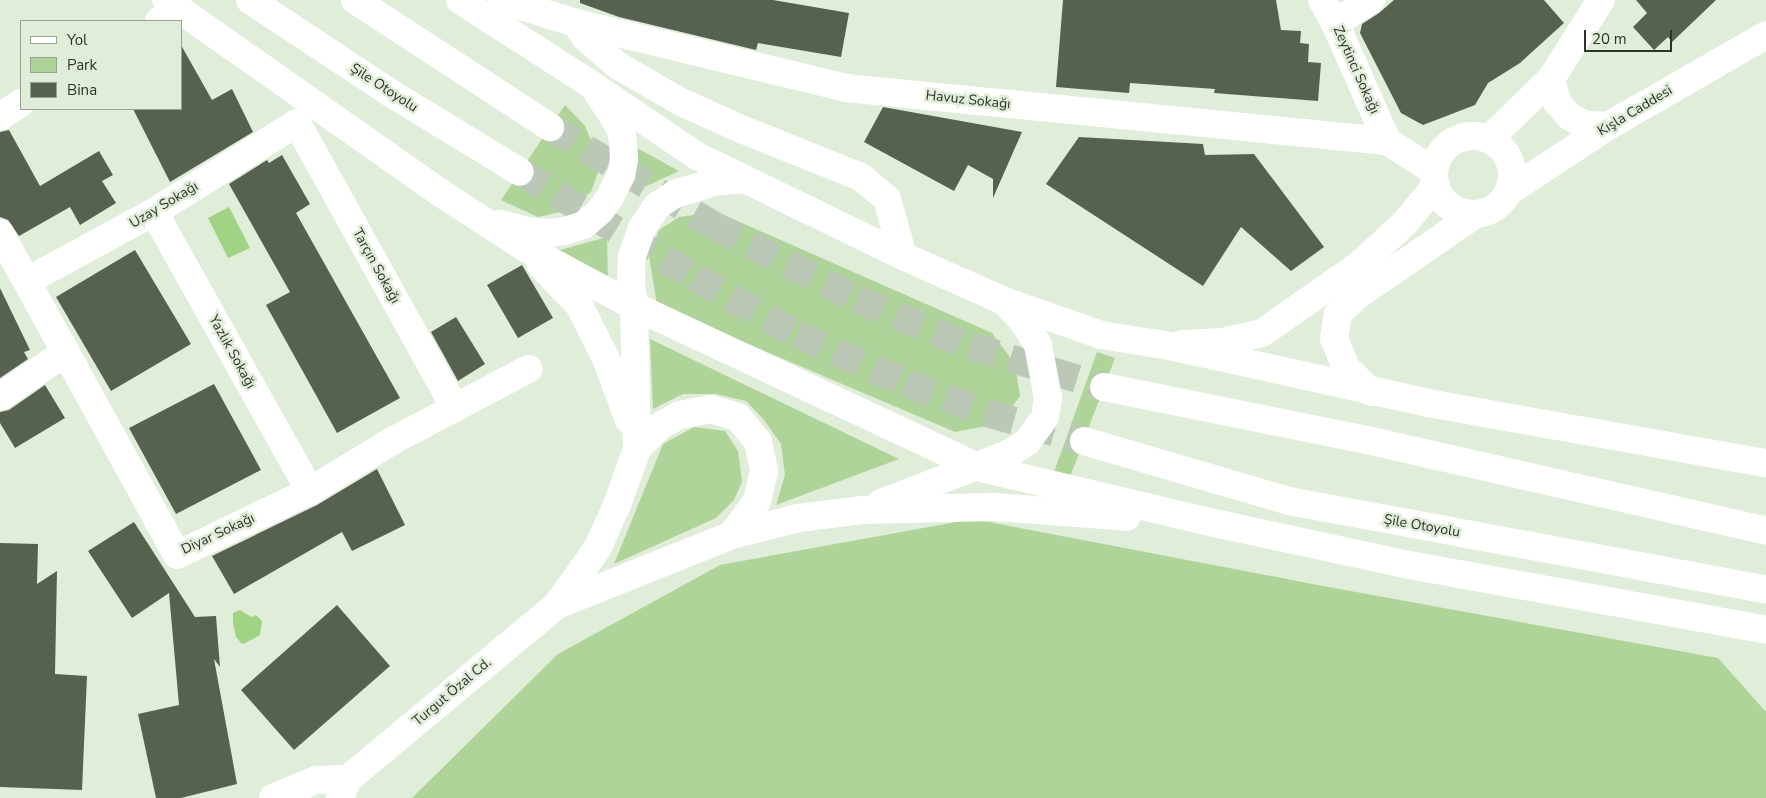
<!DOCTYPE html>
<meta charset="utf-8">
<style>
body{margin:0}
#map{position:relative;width:1766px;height:798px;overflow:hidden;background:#e0edd9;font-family:"Nunito Sans",sans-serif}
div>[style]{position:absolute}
.green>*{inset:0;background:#aed49a}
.water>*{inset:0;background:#a0d383}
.building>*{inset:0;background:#566150}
.highway-tunnel>*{height:28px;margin-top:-14px;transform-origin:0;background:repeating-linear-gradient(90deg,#bcc8b6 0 28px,transparent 0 42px)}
.minor>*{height:28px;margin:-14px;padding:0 14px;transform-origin:14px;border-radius:14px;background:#fff}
.minor>.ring{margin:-14px;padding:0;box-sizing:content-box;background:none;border:28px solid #fff;border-radius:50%}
.major>*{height:28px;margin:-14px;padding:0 14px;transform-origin:14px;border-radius:14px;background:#fff}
.highway>*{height:28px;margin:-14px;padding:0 14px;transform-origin:14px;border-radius:14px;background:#fff}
span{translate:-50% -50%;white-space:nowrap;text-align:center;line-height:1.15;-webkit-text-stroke:5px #e0edd9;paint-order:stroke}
.street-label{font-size:14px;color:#2e332b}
.legend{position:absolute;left:20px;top:20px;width:162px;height:90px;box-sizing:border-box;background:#e0edd9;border:1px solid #99a393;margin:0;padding:6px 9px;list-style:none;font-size:15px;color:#2e332b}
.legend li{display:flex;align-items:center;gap:10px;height:25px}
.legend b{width:25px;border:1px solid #99a393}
.scale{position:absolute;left:1584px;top:30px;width:88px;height:22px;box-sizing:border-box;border:2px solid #2e332b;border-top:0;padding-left:6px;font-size:15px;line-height:18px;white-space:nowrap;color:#2e332b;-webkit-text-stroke:4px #e0edd9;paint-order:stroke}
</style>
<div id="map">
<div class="green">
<div style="clip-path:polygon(565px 105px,585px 126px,601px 164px,591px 192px,565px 211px,538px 217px,501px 200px)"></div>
<div style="clip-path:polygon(637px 148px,679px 171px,636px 191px)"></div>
<div style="clip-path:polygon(717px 212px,992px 333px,1015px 364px,1020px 396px,1007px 414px,986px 426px,955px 432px,657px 305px,649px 256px,659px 230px,679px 217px)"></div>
<div style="clip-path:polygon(607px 237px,608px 285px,553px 252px)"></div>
<div style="clip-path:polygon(650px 339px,899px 459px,776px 505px,785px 475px,781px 444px,764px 420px,746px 401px,716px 394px,683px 394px,653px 409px)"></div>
<div style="clip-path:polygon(1097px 352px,1115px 358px,1070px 477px,1054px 472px)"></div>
<div style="clip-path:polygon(694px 427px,725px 431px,738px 451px,742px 482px,734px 500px,716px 518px,614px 564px,663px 444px)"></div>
<div style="clip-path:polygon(973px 519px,1323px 586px,1718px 658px,1766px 712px,1766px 798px,412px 798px,558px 654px,720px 565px)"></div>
</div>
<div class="water">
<div style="clip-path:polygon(229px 207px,250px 248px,228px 258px,208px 218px)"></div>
<div style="clip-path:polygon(240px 610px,251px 617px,256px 615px,262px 621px,260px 635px,245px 643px,242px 644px,236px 637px,233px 623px,233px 613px)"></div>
</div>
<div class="building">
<div style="clip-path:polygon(580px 0,773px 0,849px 13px,841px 57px,758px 43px,756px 50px,619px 17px,580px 3px)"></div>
<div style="clip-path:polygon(1063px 0,1276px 0,1281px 30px,1301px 31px,1300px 43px,1309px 44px,1308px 62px,1321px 63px,1318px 101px,1214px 93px,1215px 89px,1130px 83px,1129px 93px,1056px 87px)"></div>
<div style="clip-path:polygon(1394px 0,1544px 0,1564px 23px,1520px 63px,1488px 83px,1475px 105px,1423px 125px,1401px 113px,1360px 33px,1362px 24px,1379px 13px)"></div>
<div style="clip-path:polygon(1636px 0,1716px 0,1672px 42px,1668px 37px,1654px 50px,1633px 27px,1647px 13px)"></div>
<div style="clip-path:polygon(181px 45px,212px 100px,232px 89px,253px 132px,170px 182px,133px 109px,181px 109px)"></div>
<div style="clip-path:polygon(883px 107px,1022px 132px,993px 198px,993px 179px,968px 165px,954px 191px,864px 142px)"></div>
<div style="clip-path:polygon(9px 130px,40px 186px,99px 151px,113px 175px,102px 181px,116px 203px,80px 225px,70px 207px,19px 236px,8px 220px,0 217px,0 132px)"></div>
<div style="clip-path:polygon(1079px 137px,1203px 144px,1205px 155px,1254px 154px,1324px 247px,1291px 271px,1241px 227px,1203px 286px,1046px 184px)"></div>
<div style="clip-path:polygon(282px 155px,310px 204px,296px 213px,400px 398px,337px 433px,266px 305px,290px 292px,229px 184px,267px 160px,269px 163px)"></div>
<div style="clip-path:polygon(135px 250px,191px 344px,111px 391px,56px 297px)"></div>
<div style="clip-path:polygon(522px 265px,553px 318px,518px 338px,487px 285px)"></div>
<div style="clip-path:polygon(0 288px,30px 350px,24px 352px,28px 359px,0 378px)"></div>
<div style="clip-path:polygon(456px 317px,485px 364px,458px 381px,431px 332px)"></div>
<div style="clip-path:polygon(214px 384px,261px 470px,176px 514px,129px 428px)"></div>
<div style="clip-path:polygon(45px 385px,65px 418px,15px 448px,0 423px,0 412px,9px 410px)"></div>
<div style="clip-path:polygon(377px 469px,405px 525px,352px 551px,342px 532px,234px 594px,212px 556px,317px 505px)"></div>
<div style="clip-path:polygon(134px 522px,195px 617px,216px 616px,220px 667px,214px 659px,237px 784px,181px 798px,156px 798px,138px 714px,179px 705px,169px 593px,132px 618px,88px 551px)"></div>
<div style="clip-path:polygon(0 543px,38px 544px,37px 584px,57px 571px,55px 674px,87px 676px,82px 790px,0 787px)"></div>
<div style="clip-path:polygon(337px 605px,390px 666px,294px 750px,241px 690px)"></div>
</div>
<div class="highway-tunnel">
<div style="left:550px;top:127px;width:190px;rotate:31deg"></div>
<div style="left:713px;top:225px;width:162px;rotate:27.2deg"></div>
<div style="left:857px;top:299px;width:122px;rotate:22.6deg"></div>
<div style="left:970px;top:346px;width:140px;rotate:17deg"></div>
<div style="left:520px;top:172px;width:203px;rotate:31.1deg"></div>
<div style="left:694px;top:277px;width:118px;rotate:29deg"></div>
<div style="left:797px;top:334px;width:120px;rotate:24.2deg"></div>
<div style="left:906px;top:383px;width:86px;rotate:20.3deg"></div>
<div style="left:987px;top:413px;width:101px;rotate:16.1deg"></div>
</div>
<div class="minor">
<div style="left:502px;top:0;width:77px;rotate:17.3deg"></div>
<div style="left:576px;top:23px;width:278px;rotate:13.5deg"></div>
<div style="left:846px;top:88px;width:544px;rotate:5.6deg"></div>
<div style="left:1387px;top:141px;width:56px;rotate:32.6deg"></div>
<div style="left:1322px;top:0;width:26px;rotate:61deg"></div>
<div style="left:1335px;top:23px;width:129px;rotate:66.2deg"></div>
<div style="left:159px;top:21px;width:1px"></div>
<div style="left:576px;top:23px;width:17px;rotate:57deg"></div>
<div style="left:585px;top:37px;width:43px;rotate:41.2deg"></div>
<div style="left:617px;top:65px;width:74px;rotate:30deg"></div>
<div style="left:681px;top:102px;width:66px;rotate:24.2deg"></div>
<div style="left:741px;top:129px;width:129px;rotate:21.8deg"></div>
<div style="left:861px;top:177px;width:34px;rotate:40deg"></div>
<div style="left:887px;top:199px;width:59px;rotate:74.3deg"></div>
<div style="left:1335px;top:23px;width:43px;rotate:-32.6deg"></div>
<div style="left:1551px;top:79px;width:24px;rotate:75deg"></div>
<div style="left:1557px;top:102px;width:20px;rotate:49deg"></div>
<div style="left:1570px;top:117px;width:17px;rotate:28deg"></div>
<div style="left:1585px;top:125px;width:23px;rotate:2deg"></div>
<div style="left:0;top:117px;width:25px;rotate:-34deg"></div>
<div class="ring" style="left:1434px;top:136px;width:50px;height:50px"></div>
<div style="left:1489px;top:139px;width:86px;rotate:-44.1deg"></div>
<div style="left:1551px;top:79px;width:93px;rotate:-57.7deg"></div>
<div style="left:1508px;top:192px;width:120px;rotate:-33.4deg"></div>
<div style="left:1608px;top:126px;width:182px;rotate:-29.9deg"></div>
<div style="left:154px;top:212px;width:320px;rotate:60.8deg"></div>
<div style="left:0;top:233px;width:367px;rotate:61.2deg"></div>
<div style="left:177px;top:555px;width:148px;rotate:-25.7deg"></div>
<div style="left:310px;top:491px;width:98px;rotate:-31.3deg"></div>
<div style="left:394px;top:440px;width:152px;rotate:-27.9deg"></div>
<div style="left:27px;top:281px;width:145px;rotate:-28.5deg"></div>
<div style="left:154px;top:212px;width:168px;rotate:-31.9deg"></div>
<div style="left:297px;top:123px;width:326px;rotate:61deg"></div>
<div style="left:1182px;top:344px;width:41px;rotate:-2.8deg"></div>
<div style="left:1223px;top:342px;width:40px;rotate:-13deg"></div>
<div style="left:1262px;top:333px;width:118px;rotate:-35deg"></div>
<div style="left:1359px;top:265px;width:62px;rotate:-42.4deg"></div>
<div style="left:1405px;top:223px;width:49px;rotate:-50.8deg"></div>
<div style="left:1371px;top:392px;width:35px;rotate:-136deg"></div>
<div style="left:1346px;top:368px;width:31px;rotate:-112deg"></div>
<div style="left:1334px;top:339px;width:25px;rotate:-81deg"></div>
<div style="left:1338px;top:314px;width:28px;rotate:-44deg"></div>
<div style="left:1358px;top:295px;width:143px;rotate:-34.5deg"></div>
<div style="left:0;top:397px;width:80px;rotate:-34.3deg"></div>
</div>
<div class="major">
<div style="left:557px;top:605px;width:188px;rotate:-21.8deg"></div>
<div style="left:732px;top:535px;width:68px;rotate:-14.4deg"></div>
<div style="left:798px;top:518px;width:64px;rotate:-7.1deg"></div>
<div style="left:273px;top:798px;width:47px;rotate:-22.7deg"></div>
<div style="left:316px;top:780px;width:32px;rotate:-2deg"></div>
<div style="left:340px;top:798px;width:21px;rotate:-67deg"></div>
<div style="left:348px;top:779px;width:272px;rotate:-39.8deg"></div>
<div style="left:557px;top:605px;width:69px;rotate:-54.5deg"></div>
<div style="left:597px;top:549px;width:48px;rotate:-65.6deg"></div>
<div style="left:617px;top:505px;width:59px;rotate:-70.3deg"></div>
<div style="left:637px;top:449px;width:30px;rotate:-46deg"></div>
<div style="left:658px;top:427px;width:25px;rotate:-29deg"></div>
<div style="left:680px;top:415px;width:31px;rotate:-11deg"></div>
<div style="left:710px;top:409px;width:29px;rotate:16deg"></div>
<div style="left:738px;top:417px;width:32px;rotate:51deg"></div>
<div style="left:758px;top:442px;width:30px;rotate:78deg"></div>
<div style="left:764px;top:471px;width:31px;rotate:103deg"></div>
<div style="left:757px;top:501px;width:42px;rotate:126.3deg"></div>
</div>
<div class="highway">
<div style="left:166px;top:0;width:334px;rotate:35.1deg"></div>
<div style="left:439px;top:192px;width:101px;rotate:32.9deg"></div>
<div style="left:524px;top:247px;width:125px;rotate:28.2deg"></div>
<div style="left:634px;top:306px;width:379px;rotate:25.1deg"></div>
<div style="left:977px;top:467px;width:249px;rotate:13.3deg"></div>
<div style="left:1219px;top:524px;width:189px;rotate:12.2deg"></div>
<div style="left:1404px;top:564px;width:368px;rotate:10.3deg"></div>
<div style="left:250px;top:0;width:167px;rotate:33.5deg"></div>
<div style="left:389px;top:92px;width:153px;rotate:31.4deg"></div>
<div style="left:355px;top:0;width:233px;rotate:33.1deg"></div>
<div style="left:460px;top:0;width:157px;rotate:32.8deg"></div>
<div style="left:592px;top:85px;width:127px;rotate:34.1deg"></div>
<div style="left:697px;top:156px;width:229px;rotate:25.9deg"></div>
<div style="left:903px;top:256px;width:111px;rotate:24deg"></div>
<div style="left:1004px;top:301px;width:103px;rotate:19.3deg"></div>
<div style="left:1101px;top:335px;width:65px;rotate:8.9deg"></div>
<div style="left:1165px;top:345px;width:269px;rotate:12.4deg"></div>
<div style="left:1428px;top:403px;width:343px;rotate:10.1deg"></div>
<div style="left:500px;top:224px;width:29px;rotate:14deg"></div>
<div style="left:528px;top:231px;width:23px;rotate:5deg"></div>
<div style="left:551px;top:233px;width:14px;rotate:-8deg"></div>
<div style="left:565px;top:231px;width:20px;rotate:-18deg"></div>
<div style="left:584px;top:225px;width:21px;rotate:-41deg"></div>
<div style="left:600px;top:211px;width:17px;rotate:-54deg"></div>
<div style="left:610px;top:197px;width:25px;rotate:-63deg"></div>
<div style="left:621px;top:175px;width:16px;rotate:-79deg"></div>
<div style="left:624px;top:159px;width:17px;rotate:-93deg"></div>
<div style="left:623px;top:142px;width:12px;rotate:-99deg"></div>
<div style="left:621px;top:130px;width:16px;rotate:-120deg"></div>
<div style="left:613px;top:116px;width:27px;rotate:-124deg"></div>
<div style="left:540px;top:264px;width:57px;rotate:46.4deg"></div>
<div style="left:579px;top:305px;width:63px;rotate:63.4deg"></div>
<div style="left:607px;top:361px;width:63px;rotate:69.6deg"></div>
<div style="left:1104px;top:387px;width:268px;rotate:11.4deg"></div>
<div style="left:1367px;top:440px;width:409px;rotate:12.8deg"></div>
<div style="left:1084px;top:441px;width:214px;rotate:16.3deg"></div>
<div style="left:1289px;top:501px;width:485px;rotate:10.5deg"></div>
<div style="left:637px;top:449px;width:143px;rotate:-91.2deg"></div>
<div style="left:634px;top:306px;width:26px;rotate:-97deg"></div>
<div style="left:631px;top:280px;width:24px;rotate:-88deg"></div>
<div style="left:632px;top:256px;width:30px;rotate:-70deg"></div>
<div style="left:642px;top:228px;width:27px;rotate:-56deg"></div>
<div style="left:657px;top:206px;width:22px;rotate:-34deg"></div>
<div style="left:675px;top:194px;width:41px;rotate:-17.1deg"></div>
<div style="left:714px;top:182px;width:29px;rotate:-6deg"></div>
<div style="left:881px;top:503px;width:136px;rotate:-21.1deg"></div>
<div style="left:1008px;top:454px;width:22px;rotate:-32deg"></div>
<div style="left:1027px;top:442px;width:31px;rotate:-54deg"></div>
<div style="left:1045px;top:417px;width:19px;rotate:-81deg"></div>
<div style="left:1048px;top:398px;width:54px;rotate:-100.7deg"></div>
<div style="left:1038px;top:345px;width:28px;rotate:-122deg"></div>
<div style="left:1023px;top:321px;width:28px;rotate:-134deg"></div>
<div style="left:862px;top:510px;width:133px;rotate:-1.3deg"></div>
<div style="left:995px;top:507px;width:132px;rotate:4.3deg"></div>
</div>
<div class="street-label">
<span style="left:1356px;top:70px;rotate:66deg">Zeytinci Sokağı</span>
<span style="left:384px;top:88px;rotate:33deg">Şile Otoyolu</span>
<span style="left:968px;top:100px;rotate:6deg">Havuz Sokağı</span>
<span style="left:1635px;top:111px;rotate:-31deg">Kışla Caddesi</span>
<span style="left:164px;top:205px;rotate:-31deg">Uzay Sokağı</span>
<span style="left:376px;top:266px;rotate:61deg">Tarçın Sokağı</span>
<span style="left:232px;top:352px;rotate:61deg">Yazlık Sokağı</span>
<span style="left:1422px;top:526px;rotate:10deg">Şile Otoyolu</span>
<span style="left:218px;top:534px;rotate:-25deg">Diyar Sokağı</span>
<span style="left:452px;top:692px;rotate:-40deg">Turgut Özal Cd.</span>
</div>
<ul class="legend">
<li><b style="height:6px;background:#fff"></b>Yol</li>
<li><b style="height:14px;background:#aed49a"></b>Park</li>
<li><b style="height:14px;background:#566150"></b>Bina</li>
</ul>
<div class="scale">20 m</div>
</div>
